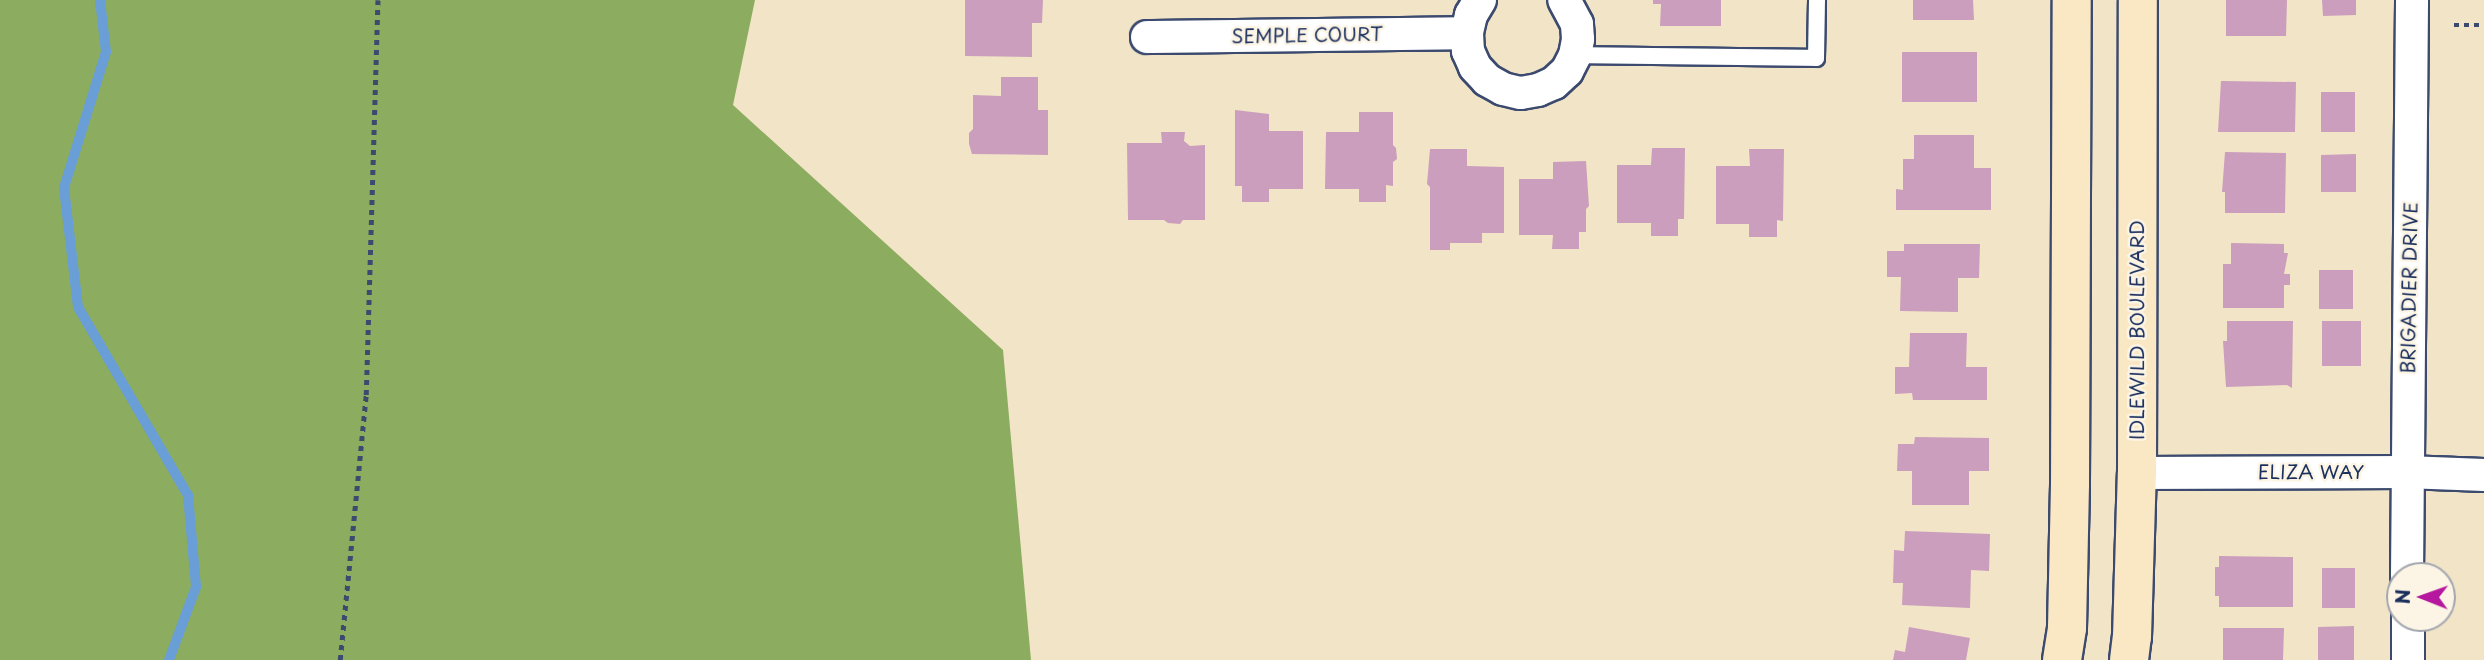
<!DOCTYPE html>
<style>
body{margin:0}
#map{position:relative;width:2484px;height:660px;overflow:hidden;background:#f2e4c7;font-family:"Playpen Sans",sans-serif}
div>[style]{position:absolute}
.forest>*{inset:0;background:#8cac5f}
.stream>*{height:10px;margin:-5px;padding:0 5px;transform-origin:5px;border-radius:5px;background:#6a9ed6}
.building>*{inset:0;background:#ca9ebc}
.path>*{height:4.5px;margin-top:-2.25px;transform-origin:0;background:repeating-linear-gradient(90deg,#3b4a6e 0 5px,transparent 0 10px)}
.roads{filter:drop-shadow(2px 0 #3b4a6e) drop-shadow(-2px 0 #3b4a6e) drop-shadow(0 2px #3b4a6e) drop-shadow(0 -2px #3b4a6e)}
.lane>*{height:16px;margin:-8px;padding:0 8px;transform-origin:8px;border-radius:8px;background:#fff}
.street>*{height:32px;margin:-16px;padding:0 16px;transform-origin:16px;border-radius:16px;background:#fff}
.secondary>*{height:38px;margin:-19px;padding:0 19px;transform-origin:19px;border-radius:19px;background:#fae7c3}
span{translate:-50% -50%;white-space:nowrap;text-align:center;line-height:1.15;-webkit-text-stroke:5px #fcf5e5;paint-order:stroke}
.street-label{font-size:19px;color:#1b2f5e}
.north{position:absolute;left:2386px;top:562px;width:70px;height:70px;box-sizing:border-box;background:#fcf5e5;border:2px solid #a2a6af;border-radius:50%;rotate:271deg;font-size:19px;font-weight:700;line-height:28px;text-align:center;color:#1b2f5e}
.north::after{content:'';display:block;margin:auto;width:24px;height:32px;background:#b5179e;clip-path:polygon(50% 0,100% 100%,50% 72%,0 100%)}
</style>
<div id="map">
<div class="forest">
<div style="clip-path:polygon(0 0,755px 0,733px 105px,1003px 350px,1031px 660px,0 660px)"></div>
</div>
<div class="stream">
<div style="left:100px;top:0;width:52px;rotate:83.4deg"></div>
<div style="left:106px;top:52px;width:142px;rotate:107.2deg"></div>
<div style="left:64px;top:188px;width:120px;rotate:83.3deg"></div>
<div style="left:78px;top:307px;width:218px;rotate:59.7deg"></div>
<div style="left:188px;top:495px;width:92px;rotate:85deg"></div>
<div style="left:196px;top:587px;width:78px;rotate:110.3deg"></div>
</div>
<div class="building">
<div style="clip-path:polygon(965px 0,1043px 0,1042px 23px,1032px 23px,1032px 57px,965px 56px)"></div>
<div style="clip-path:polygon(1653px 0,1721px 0,1721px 26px,1660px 26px,1661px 4px,1653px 4px)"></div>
<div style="clip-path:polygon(1913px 0,1973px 0,1974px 20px,1913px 20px)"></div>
<div style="clip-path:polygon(2226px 0,2287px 0,2286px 36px,2226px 36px)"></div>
<div style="clip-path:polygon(2322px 0,2356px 0,2356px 15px,2323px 16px)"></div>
<div style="clip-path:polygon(1902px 52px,1977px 52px,1977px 102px,1902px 102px)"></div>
<div style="clip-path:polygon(1001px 77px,1038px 77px,1038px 110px,1048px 110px,1048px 155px,972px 154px,969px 144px,969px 133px,973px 129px,973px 95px,1001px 96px)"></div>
<div style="clip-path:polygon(2221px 81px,2296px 82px,2295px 132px,2218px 132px)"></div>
<div style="clip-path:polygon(2321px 92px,2355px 92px,2355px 132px,2321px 132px)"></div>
<div style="clip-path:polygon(1235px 110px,1269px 114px,1269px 131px,1303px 131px,1303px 189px,1269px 189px,1269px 202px,1242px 202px,1242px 186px,1235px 186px)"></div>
<div style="clip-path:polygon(1359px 112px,1393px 112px,1393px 145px,1396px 148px,1397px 159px,1393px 162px,1393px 186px,1386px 185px,1386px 202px,1359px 202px,1359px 189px,1325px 189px,1326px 132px,1359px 132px)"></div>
<div style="clip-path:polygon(1161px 132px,1185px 132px,1184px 141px,1190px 146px,1205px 145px,1205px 220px,1183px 220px,1180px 224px,1168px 223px,1164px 220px,1128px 220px,1127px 143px,1162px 143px)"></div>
<div style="clip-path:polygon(1914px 135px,1974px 135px,1974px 168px,1991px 168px,1991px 210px,1896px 210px,1896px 189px,1903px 190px,1903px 159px,1914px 159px)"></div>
<div style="clip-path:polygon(1652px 148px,1685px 148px,1684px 219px,1678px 219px,1678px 236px,1651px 236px,1651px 223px,1617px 223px,1617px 165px,1651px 165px)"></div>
<div style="clip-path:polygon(1430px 149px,1467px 149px,1467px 166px,1504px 167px,1504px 233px,1482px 233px,1482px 243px,1450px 243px,1450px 250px,1430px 250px,1430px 187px,1427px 184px)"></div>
<div style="clip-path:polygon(1749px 149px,1784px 149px,1783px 221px,1777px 220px,1777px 237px,1749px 237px,1749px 224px,1716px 224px,1716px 166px,1750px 166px)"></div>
<div style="clip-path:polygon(2225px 152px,2286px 153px,2285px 213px,2225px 213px,2225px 192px,2222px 192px)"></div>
<div style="clip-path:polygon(2356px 154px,2356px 192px,2321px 192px,2321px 155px)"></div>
<div style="clip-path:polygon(1586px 161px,1589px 206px,1586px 209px,1586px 232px,1579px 232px,1579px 249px,1552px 249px,1553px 235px,1519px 235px,1519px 179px,1553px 179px,1553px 162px)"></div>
<div style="clip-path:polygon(2231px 243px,2284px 244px,2284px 253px,2288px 253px,2284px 274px,2290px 274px,2290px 285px,2284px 285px,2284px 308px,2223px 308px,2223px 264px,2231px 264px)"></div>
<div style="clip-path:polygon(1904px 244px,1980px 244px,1979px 278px,1958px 278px,1958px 312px,1900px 311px,1901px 277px,1887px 277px,1887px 251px,1904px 251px)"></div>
<div style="clip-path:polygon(2319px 270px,2353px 270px,2353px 309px,2319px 309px)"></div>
<div style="clip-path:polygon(2227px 321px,2293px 321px,2292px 388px,2287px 385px,2226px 387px,2223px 341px,2227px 341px)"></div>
<div style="clip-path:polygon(2322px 321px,2361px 321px,2361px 366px,2322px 366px)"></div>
<div style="clip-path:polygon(1910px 333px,1967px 333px,1966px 367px,1987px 367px,1987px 400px,1913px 400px,1912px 393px,1895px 394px,1895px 367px,1909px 367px)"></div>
<div style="clip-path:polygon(1915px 437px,1989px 438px,1989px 471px,1969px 471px,1969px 505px,1912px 505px,1912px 471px,1897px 471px,1898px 444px,1914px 444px)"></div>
<div style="clip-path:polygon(1905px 531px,1990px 534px,1989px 571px,1971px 570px,1970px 608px,1902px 605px,1903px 583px,1893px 583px,1894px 550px,1904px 551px)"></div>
<div style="clip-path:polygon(2219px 556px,2293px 557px,2293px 607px,2219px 607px,2219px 596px,2215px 596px,2215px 567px,2219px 567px)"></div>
<div style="clip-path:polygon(2322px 568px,2355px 568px,2355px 608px,2322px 608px)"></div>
<div style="clip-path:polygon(2354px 626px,2354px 660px,2318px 660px,2318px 627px)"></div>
<div style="clip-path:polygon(1909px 627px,1970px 638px,1966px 660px,1893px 660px,1895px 650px,1905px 652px)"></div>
<div style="clip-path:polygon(2223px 628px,2284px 628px,2283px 660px,2223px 660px)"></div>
</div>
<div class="path">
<div style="left:2454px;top:25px;width:30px"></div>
<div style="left:340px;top:660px;width:266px;rotate:-84.4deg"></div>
<div style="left:366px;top:395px;width:395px;rotate:-88.3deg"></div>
</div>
<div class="roads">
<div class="lane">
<div style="left:1575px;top:55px;width:241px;rotate:0.7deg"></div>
<div style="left:1816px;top:58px;width:58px;rotate:-89deg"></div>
</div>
<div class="street">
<div style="left:1480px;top:0;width:17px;rotate:121deg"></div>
<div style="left:1471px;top:15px;width:18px;rotate:103deg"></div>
<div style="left:1467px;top:33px;width:18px;rotate:87deg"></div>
<div style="left:1468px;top:51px;width:17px;rotate:66deg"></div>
<div style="left:1475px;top:67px;width:18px;rotate:47deg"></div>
<div style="left:1487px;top:80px;width:18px;rotate:29deg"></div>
<div style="left:1503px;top:89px;width:18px;rotate:13deg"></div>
<div style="left:1521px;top:93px;width:17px;rotate:-10deg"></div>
<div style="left:1538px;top:90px;width:17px;rotate:-24deg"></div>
<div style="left:1554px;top:83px;width:18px;rotate:-43deg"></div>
<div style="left:1567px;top:71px;width:18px;rotate:-63deg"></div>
<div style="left:1575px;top:55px;width:16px;rotate:-79deg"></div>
<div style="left:1578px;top:39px;width:15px;rotate:-94deg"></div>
<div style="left:1577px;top:24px;width:27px;rotate:-118deg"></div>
<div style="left:1147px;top:37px;width:320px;rotate:-0.7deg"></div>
<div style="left:2137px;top:473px;width:269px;rotate:-0.2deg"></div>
<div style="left:2406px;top:472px;width:78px;rotate:2.2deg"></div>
<div style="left:2407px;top:576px;width:576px;rotate:-89.5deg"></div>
<div style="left:2408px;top:618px;width:42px;rotate:90deg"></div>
</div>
<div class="secondary">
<div style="left:2062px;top:660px;width:32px;rotate:-81deg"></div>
<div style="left:2067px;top:628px;width:144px;rotate:-88.8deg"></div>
<div style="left:2070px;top:484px;width:484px;rotate:-89.8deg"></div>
<div style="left:2129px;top:660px;width:23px;rotate:-83deg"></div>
<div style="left:2132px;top:637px;width:164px;rotate:-88.3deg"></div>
<div style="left:2137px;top:473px;width:473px;rotate:-89.9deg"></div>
</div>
</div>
<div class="street-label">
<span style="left:1307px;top:35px;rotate:-1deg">SEMPLE COURT</span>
<span style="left:2409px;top:288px;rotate:-89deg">BRIGADIER DRIVE</span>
<span style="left:2137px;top:330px;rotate:-90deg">IDLEWILD BOULEVARD</span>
<span style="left:2311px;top:472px">ELIZA WAY</span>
</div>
<div class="north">N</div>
</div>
